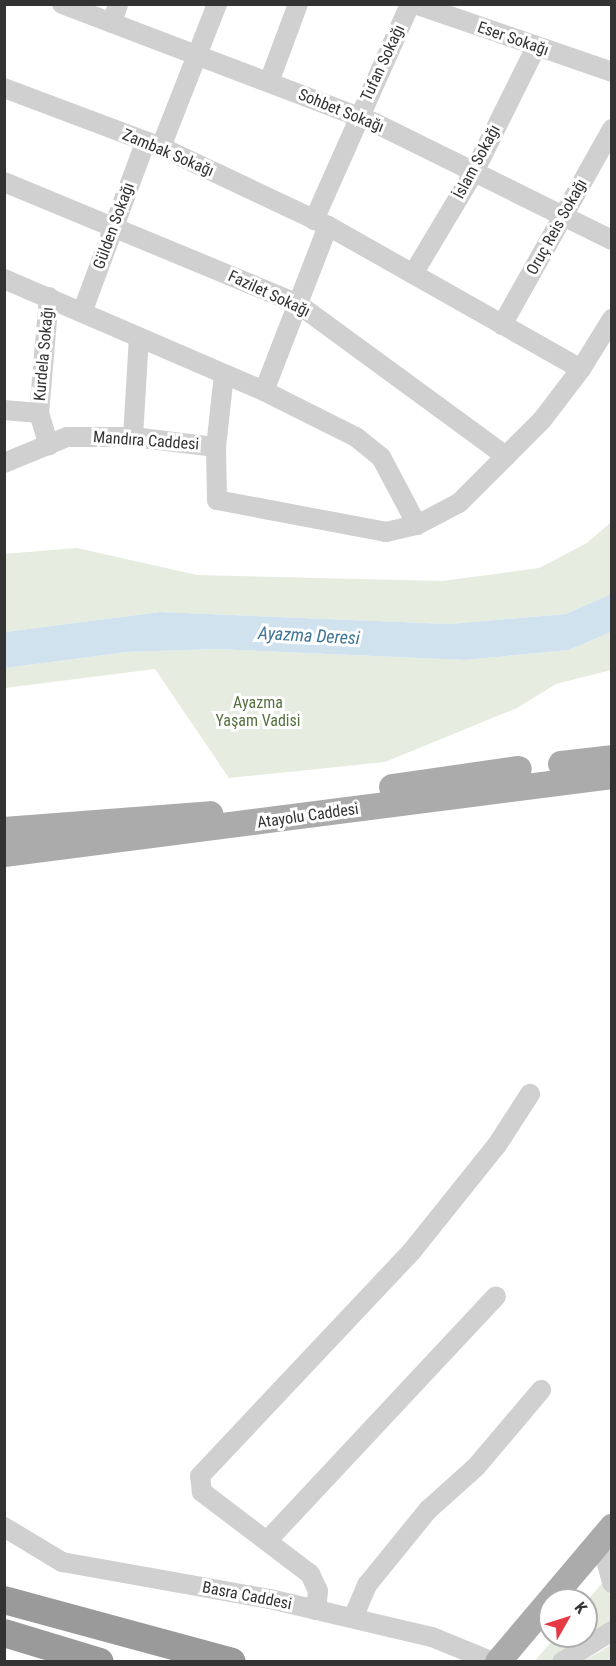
<!DOCTYPE html>
<meta charset="utf-8">
<style>
body{margin:0}
#map{position:relative;width:616px;height:1666px;overflow:hidden;background:#fff;font-family:"Roboto Condensed",sans-serif}
div>[style]{position:absolute}
.green>*{inset:0;background:#e6ecdf}
.water>*{inset:0;background:#cfe2ee}
.minor>*{height:20px;margin:-10px;padding:0 10px;transform-origin:10px;border-radius:10px;background:#d0d0d0}
.major>*{height:26px;margin:-13px;padding:0 13px;transform-origin:13px;border-radius:13px;background:#ababab}
.highway>*{height:28px;margin:-14px;padding:0 14px;transform-origin:14px;border-radius:14px;background:#9a9a9a}
span{translate:-50% -50%;white-space:nowrap;text-align:center;line-height:1.15;-webkit-text-stroke:6px #fff;paint-order:stroke}
.street-label{font-size:16px;color:#333}
.park-label{font-size:16px;color:#56703f}
.water-label{font-size:18px;color:#3f7597;font-style:italic}
.frame{position:absolute;inset:0;border:6px solid #333;pointer-events:none}
.north{position:absolute;left:538px;top:1588px;width:60px;height:60px;box-sizing:border-box;background:#fff;border:2px solid #adadad;border-radius:50%;rotate:51deg;font-size:16px;font-weight:700;line-height:24px;text-align:center;color:#333}
.north::after{content:'';display:block;margin:auto;width:21px;height:27px;background:#e63946;clip-path:polygon(50% 0,100% 100%,50% 72%,0 100%)}
</style>
<div id="map">
<div class="green">
<div style="clip-path:polygon(611px 522px,611px 594px,566px 614px,449px 624px,160px 612px,5px 632px,4px 554px,77px 548px,197px 575px,442px 581px,539px 568px,587px 543px)"></div>
<div style="clip-path:polygon(611px 632px,611px 670px,556px 684px,517px 708px,385px 762px,229px 778px,155px 669px,5px 688px,4px 668px,127px 652px,216px 649px,465px 660px,569px 650px)"></div>
<div style="clip-path:polygon(604px 1581px,611px 1597px,611px 1625px,552px 1661px,534px 1662px,556px 1636px,586px 1636px,586px 1602px)"></div>
<div style="clip-path:polygon(611px 1644px,611px 1661px,583px 1661px,603px 1650px)"></div>
</div>
<div class="water">
<div style="clip-path:polygon(611px 594px,611px 632px,569px 650px,465px 660px,216px 649px,127px 652px,5px 668px,5px 632px,160px 612px,449px 624px,566px 614px)"></div>
</div>
<div class="minor">
<div style="left:62px;top:4px;width:333px;rotate:20.8deg"></div>
<div style="left:373px;top:122px;width:267px;rotate:26.3deg"></div>
<div style="left:415px;top:4px;width:208px;rotate:19deg"></div>
<div style="left:112px;top:23px;width:20px;rotate:-72deg"></div>
<div style="left:269px;top:82px;width:83px;rotate:-69.6deg"></div>
<div style="left:4px;top:88px;width:168px;rotate:20.6deg"></div>
<div style="left:161px;top:147px;width:185px;rotate:25.3deg"></div>
<div style="left:161px;top:147px;width:154px;rotate:-68.6deg"></div>
<div style="left:4px;top:182px;width:318px;rotate:22.5deg"></div>
<div style="left:298px;top:304px;width:258px;rotate:36.2deg"></div>
<div style="left:314px;top:220px;width:236px;rotate:-66deg"></div>
<div style="left:413px;top:274px;width:119px;rotate:-59.1deg"></div>
<div style="left:474px;top:172px;width:140px;rotate:-63.6deg"></div>
<div style="left:4px;top:279px;width:283px;rotate:23.3deg"></div>
<div style="left:49px;top:297px;width:116px;rotate:94.9deg"></div>
<div style="left:39px;top:413px;width:34px;rotate:73deg"></div>
<div style="left:83px;top:310px;width:180px;rotate:-69.6deg"></div>
<div style="left:502px;top:325px;width:225px;rotate:-60.7deg"></div>
<div style="left:581px;top:369px;width:59px;rotate:-58.2deg"></div>
<div style="left:4px;top:410px;width:35px;rotate:5deg"></div>
<div style="left:133px;top:437px;width:100px;rotate:-86.6deg"></div>
<div style="left:216px;top:447px;width:72px;rotate:-83.7deg"></div>
<div style="left:4px;top:463px;width:68px;rotate:-22.4deg"></div>
<div style="left:67px;top:437px;width:66px"></div>
<div style="left:133px;top:437px;width:84px;rotate:6.9deg"></div>
<div style="left:216px;top:447px;width:53px;rotate:88.9deg"></div>
<div style="left:217px;top:500px;width:172px;rotate:10.7deg"></div>
<div style="left:386px;top:532px;width:32px;rotate:-13deg"></div>
<div style="left:417px;top:525px;width:47px;rotate:-27.6deg"></div>
<div style="left:459px;top:503px;width:117px;rotate:-45deg"></div>
<div style="left:542px;top:420px;width:64px;rotate:-52.6deg"></div>
<div style="left:581px;top:369px;width:291px;rotate:-150.5deg"></div>
<div style="left:328px;top:226px;width:177px;rotate:111.2deg"></div>
<div style="left:264px;top:391px;width:103px;rotate:26.6deg"></div>
<div style="left:356px;top:437px;width:32px;rotate:39deg"></div>
<div style="left:381px;top:457px;width:77px;rotate:62.1deg"></div>
<div style="left:4px;top:1527px;width:68px;rotate:31.1deg"></div>
<div style="left:62px;top:1562px;width:211px;rotate:10.1deg"></div>
<div style="left:270px;top:1599px;width:166px;rotate:13.2deg"></div>
<div style="left:432px;top:1637px;width:66px;rotate:22.3deg"></div>
<div style="left:267px;top:1541px;width:335px;rotate:-46.9deg"></div>
<div style="left:606px;top:1560px;width:24px;rotate:75deg"></div>
<div style="left:316px;top:1610px;width:19px;rotate:-84deg"></div>
<div style="left:318px;top:1591px;width:19px;rotate:-115deg"></div>
<div style="left:310px;top:1574px;width:136px;rotate:-142.8deg"></div>
<div style="left:202px;top:1492px;width:16px;rotate:-97deg"></div>
<div style="left:200px;top:1476px;width:309px;rotate:-46.7deg"></div>
<div style="left:412px;top:1251px;width:136px;rotate:-51.3deg"></div>
<div style="left:497px;top:1145px;width:61px;rotate:-57.1deg"></div>
<div style="left:353px;top:1618px;width:36px;rotate:-67deg"></div>
<div style="left:367px;top:1585px;width:97px;rotate:-50.9deg"></div>
<div style="left:428px;top:1510px;width:64px;rotate:-41.9deg"></div>
<div style="left:476px;top:1467px;width:101px;rotate:-49.8deg"></div>
<div style="left:562px;top:1662px;width:59px;rotate:-31.8deg"></div>
</div>
<div class="major">
<div style="left:561px;top:764px;width:51px;rotate:-6.7deg"></div>
<div style="left:392px;top:787px;width:128px;rotate:-8.1deg"></div>
<div style="left:4px;top:830px;width:207px;rotate:-4.4deg"></div>
<div style="left:4px;top:854px;width:613px;rotate:-7.31deg"></div>
<div style="left:498px;top:1662px;width:177px;rotate:-49.8deg"></div>
</div>
<div class="highway">
<div style="left:4px;top:1600px;width:236px;rotate:15.2deg"></div>
<div style="left:4px;top:1633px;width:100px;rotate:16.8deg"></div>
</div>
<div class="street-label">
<span style="left:513px;top:39px;rotate:19deg">Eser Sokağı</span>
<span style="left:383px;top:63px;rotate:-65deg">Tufan Sokağı</span>
<span style="left:341px;top:111px;rotate:22deg">Sohbet Sokağı</span>
<span style="left:168px;top:153px;rotate:23deg">Zambak Sokağı</span>
<span style="left:477px;top:162px;rotate:-62deg">İslam Sokağı</span>
<span style="left:114px;top:226px;rotate:-70deg">Gülden Sokağı</span>
<span style="left:557px;top:227px;rotate:-61deg">Oruç Reis Sokağı</span>
<span style="left:269px;top:294px;rotate:25deg">Fazilet Sokağı</span>
<span style="left:44px;top:354px;rotate:-85deg">Kurdela Sokağı</span>
<span style="left:146px;top:441px;rotate:4deg">Mandıra Caddesi</span>
<span style="left:308px;top:816px;rotate:-8deg">Atayolu Caddesi</span>
<span style="left:247px;top:1596px;rotate:11deg">Basra Caddesi</span>
</div>
<div class="park-label">
<span style="left:258px;top:712px">Ayazma<br>Yaşam Vadisi</span>
</div>
<div class="water-label">
<span style="left:309px;top:636px;rotate:3deg">Ayazma Deresi</span>
</div>
<div class="frame"></div>
<div class="north">K</div>
</div>
